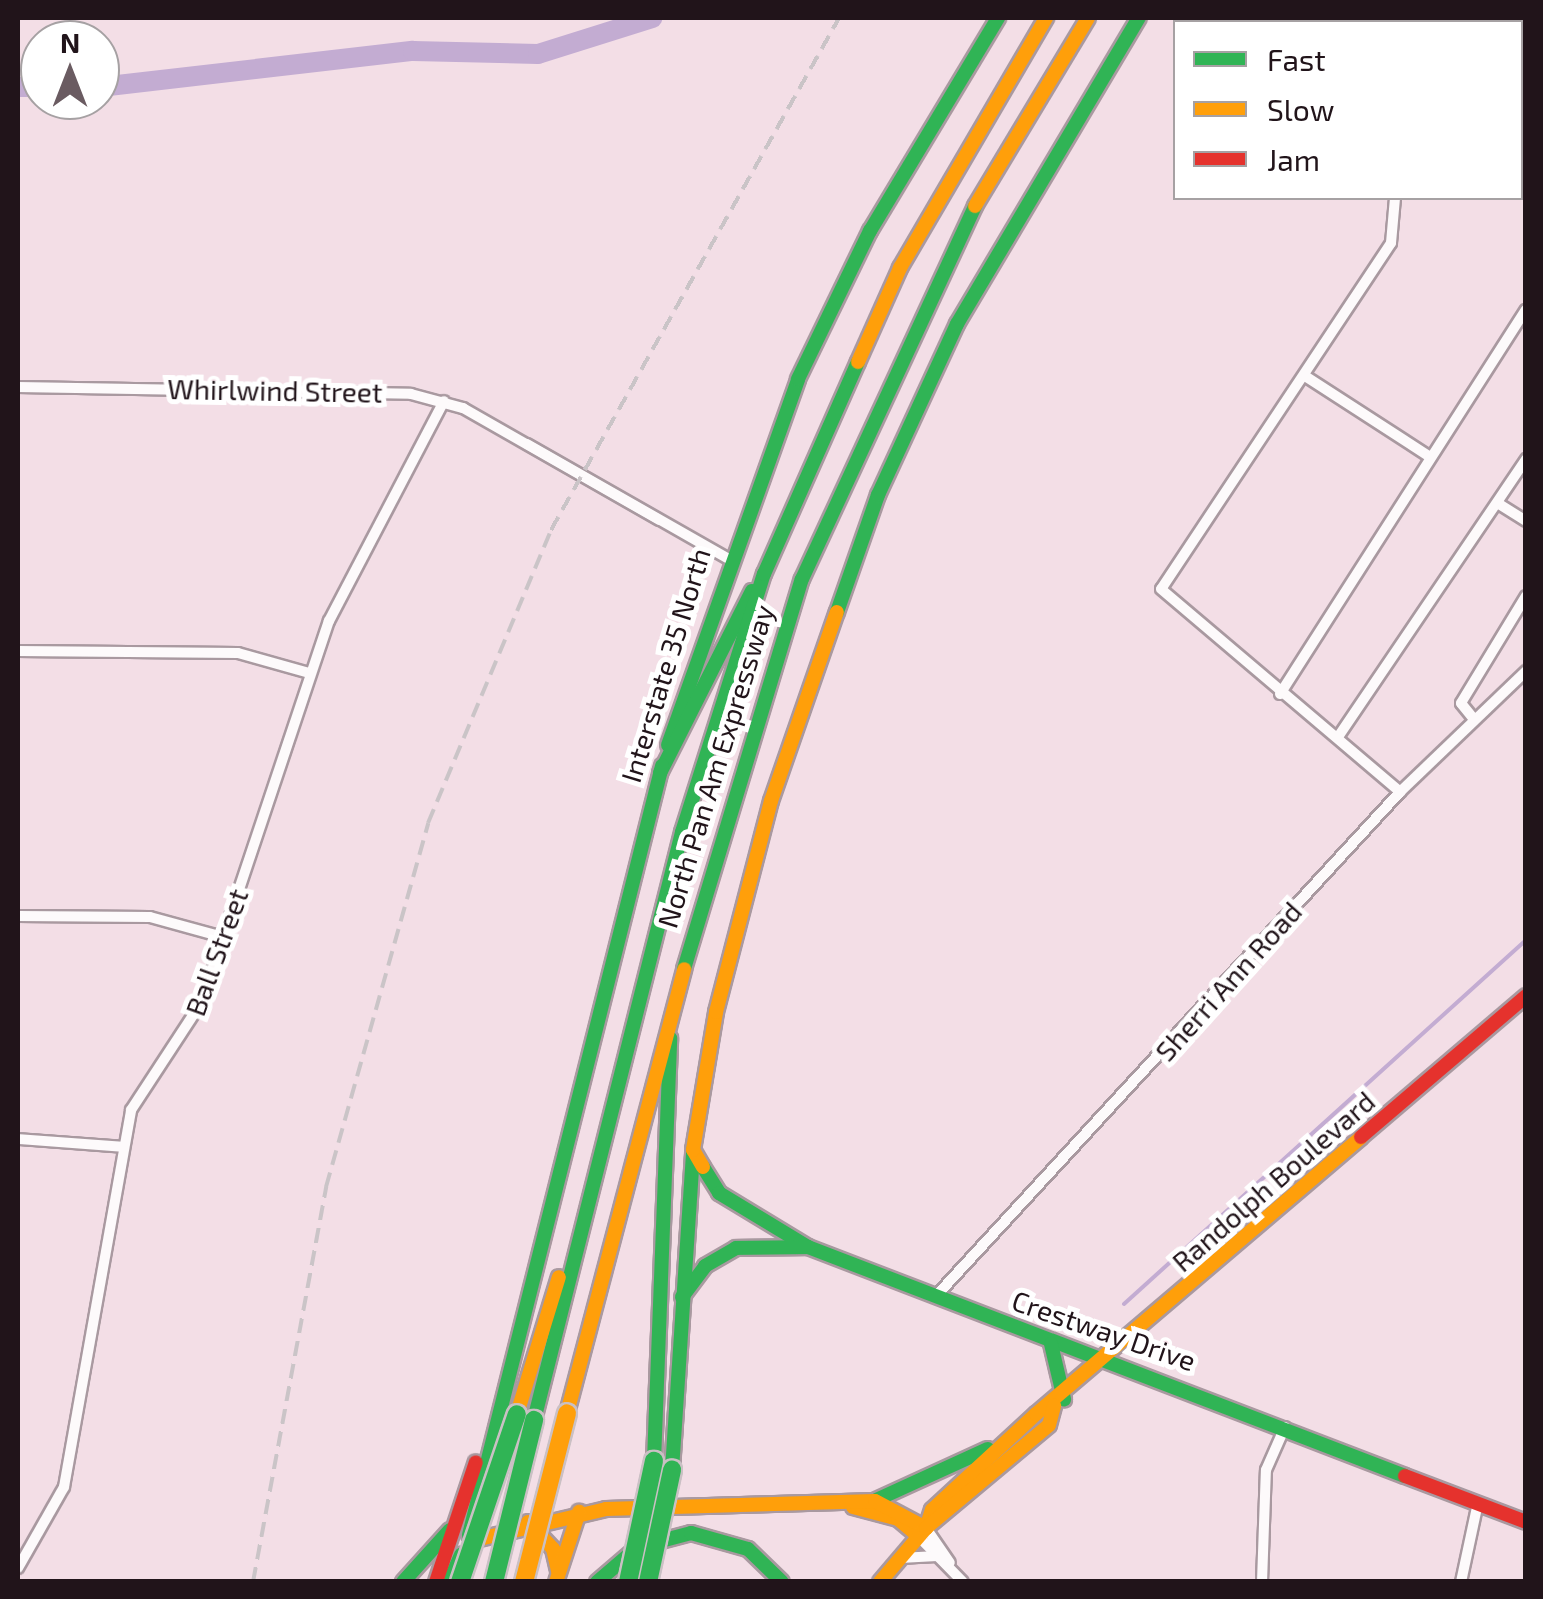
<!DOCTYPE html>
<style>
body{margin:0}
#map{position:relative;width:1543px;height:1599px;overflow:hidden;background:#f3dee6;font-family:"Exo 2",sans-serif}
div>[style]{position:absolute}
.stream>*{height:4px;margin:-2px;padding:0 2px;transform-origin:2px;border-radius:2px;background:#c3acd2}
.river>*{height:20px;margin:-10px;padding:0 10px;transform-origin:10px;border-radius:10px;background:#c3acd2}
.roads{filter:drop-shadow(2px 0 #a999a0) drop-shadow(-2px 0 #a999a0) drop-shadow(0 2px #a999a0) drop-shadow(0 -2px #a999a0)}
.street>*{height:10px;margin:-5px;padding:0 5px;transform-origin:5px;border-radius:5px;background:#fdfafb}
.fast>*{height:14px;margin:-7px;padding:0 7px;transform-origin:7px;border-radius:7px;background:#30b455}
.slow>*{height:14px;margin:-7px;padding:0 7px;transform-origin:7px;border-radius:7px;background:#ff9f0a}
.jam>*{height:14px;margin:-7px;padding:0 7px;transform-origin:7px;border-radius:7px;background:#e5322d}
.rail>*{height:4px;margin-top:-2px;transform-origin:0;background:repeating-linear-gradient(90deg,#cac4c7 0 15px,transparent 0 23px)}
.bridges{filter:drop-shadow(2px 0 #cac0c4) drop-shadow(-2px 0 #cac0c4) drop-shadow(0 2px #cac0c4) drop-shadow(0 -2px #cac0c4)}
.fast-bridge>*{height:18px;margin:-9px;padding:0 9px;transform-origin:9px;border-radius:9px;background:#30b455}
.slow-bridge>*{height:18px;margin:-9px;padding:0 9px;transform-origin:9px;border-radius:9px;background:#ff9f0a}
span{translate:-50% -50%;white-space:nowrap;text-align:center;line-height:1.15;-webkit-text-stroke:10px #fff;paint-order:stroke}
.street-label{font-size:28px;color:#21141a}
.frame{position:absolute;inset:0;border:20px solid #21141a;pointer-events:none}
.legend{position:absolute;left:1173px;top:20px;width:350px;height:180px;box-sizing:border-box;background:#fff;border:2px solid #a6a1a3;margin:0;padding:12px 18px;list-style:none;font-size:30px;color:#21141a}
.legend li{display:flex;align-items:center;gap:20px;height:50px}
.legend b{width:50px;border:2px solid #a6a1a3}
.north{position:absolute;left:20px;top:20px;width:100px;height:100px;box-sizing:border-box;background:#fff;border:2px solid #a6a1a3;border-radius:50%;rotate:0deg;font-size:28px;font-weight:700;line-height:40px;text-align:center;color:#21141a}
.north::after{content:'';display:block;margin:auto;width:35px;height:45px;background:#6a5b61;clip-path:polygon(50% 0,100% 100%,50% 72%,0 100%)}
</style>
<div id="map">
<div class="stream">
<div style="left:1124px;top:1304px;width:542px;rotate:-42.16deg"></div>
</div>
<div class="river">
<div style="left:18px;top:87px;width:22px"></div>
<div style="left:100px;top:87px;width:315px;rotate:-6.6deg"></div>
<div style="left:413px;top:51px;width:125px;rotate:1.4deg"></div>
<div style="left:538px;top:54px;width:120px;rotate:-17.5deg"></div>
</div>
<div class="roads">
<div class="street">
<div style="left:1315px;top:22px;width:6px;rotate:-45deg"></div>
<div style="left:1520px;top:28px;width:6px"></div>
<div style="left:1520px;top:179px;width:6px"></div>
<div style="left:1395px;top:198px;width:45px;rotate:95.1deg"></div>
<div style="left:1391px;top:243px;width:415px;rotate:123.6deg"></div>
<div style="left:1161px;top:589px;width:314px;rotate:40.3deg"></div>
<div style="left:1305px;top:376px;width:149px;rotate:32.9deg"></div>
<div style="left:18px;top:387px;width:393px;rotate:1deg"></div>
<div style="left:411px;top:394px;width:54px;rotate:15.1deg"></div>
<div style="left:463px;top:408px;width:226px;rotate:29.7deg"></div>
<div style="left:527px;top:444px;width:230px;rotate:29.7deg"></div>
<div style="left:1499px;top:504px;width:32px;rotate:32deg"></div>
<div style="left:18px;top:651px;width:220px;rotate:0.5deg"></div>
<div style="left:238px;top:653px;width:74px;rotate:15.7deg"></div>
<div style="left:1280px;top:694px;width:456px;rotate:-57.4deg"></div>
<div style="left:1473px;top:718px;width:19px;rotate:-129deg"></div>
<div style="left:1461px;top:703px;width:125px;rotate:-58.7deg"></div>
<div style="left:1338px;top:737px;width:336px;rotate:-55.9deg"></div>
<div style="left:18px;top:916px;width:132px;rotate:0.4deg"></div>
<div style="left:150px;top:917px;width:76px;rotate:15.3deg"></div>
<div style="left:18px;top:1139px;width:106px;rotate:4.3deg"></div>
<div style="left:936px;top:1296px;width:685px;rotate:-47.37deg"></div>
<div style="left:1400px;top:792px;width:175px;rotate:-43.8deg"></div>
<div style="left:926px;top:1528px;width:42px;rotate:55.6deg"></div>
<div style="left:918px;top:1536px;width:64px;rotate:45.6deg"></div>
<div style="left:900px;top:1558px;width:37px;rotate:-3deg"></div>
<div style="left:18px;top:1568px;width:93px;rotate:-60.4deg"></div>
<div style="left:64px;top:1487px;width:383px;rotate:-79.9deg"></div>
<div style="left:131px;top:1110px;width:128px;rotate:-56.8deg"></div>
<div style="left:201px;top:1003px;width:403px;rotate:-71.5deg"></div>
<div style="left:329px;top:621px;width:248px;rotate:-62.4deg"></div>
<div style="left:1262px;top:1582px;width:112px;rotate:-88deg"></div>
<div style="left:1266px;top:1470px;width:47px;rotate:-66.2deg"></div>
<div style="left:1461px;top:1582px;width:81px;rotate:-77.9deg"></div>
</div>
<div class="fast">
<div style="left:837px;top:612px;width:124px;rotate:-70.7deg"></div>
<div style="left:878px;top:495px;width:188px;rotate:-65.2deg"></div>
<div style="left:957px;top:324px;width:356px;rotate:-59.3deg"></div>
<div style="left:668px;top:745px;width:388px;rotate:-70.4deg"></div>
<div style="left:798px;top:379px;width:165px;rotate:-64.1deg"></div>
<div style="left:870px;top:231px;width:249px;rotate:-59deg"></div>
<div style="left:660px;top:773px;width:204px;rotate:-63.2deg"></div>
<div style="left:684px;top:969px;width:407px;rotate:-73.2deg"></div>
<div style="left:802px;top:579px;width:411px;rotate:-65.1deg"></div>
<div style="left:703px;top:1167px;width:31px;rotate:58deg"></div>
<div style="left:719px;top:1193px;width:104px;rotate:31.2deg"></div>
<div style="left:808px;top:1247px;width:639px;rotate:20.99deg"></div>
<div style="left:682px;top:1297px;width:39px;rotate:-53deg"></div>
<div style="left:705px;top:1266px;width:36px;rotate:-30deg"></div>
<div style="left:736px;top:1248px;width:72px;rotate:-0.8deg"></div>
<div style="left:1051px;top:1344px;width:57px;rotate:76.7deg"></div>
<div style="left:534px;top:1420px;width:606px;rotate:-75.87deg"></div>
<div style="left:682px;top:832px;width:271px;rotate:-72.4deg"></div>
<div style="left:764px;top:574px;width:232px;rotate:-66.1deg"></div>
<div style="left:654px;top:1461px;width:423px;rotate:-87.8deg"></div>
<div style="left:672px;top:1470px;width:321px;rotate:-86.2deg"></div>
<div style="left:876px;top:1500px;width:123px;rotate:-24.5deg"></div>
<div style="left:469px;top:1535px;width:793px;rotate:-75.91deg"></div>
<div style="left:403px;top:1582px;width:70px;rotate:-47.9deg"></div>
<div style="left:449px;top:1582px;width:30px;rotate:-66deg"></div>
<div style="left:597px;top:1582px;width:54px;rotate:-40.5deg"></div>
<div style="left:638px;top:1547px;width:55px;rotate:-14.8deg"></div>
<div style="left:691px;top:1533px;width:59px;rotate:15.7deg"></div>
<div style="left:748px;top:1549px;width:47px;rotate:44.1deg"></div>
</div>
<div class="slow">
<div style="left:975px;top:206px;width:219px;rotate:-59deg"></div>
<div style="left:858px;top:362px;width:103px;rotate:-65.9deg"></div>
<div style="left:900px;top:268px;width:290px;rotate:-59.7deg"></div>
<div style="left:703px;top:1167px;width:20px;rotate:-120deg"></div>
<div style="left:693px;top:1150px;width:140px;rotate:-80.5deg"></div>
<div style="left:716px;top:1012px;width:218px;rotate:-75.4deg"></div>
<div style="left:771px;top:801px;width:200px;rotate:-70.8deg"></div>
<div style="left:567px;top:1413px;width:459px;rotate:-75.2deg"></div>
<div style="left:517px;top:1414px;width:143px;rotate:-73deg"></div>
<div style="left:853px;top:1507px;width:47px;rotate:14.9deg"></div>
<div style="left:898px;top:1519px;width:26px;rotate:40deg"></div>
<div style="left:528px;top:1522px;width:37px;rotate:47deg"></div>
<div style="left:553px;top:1549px;width:23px;rotate:77deg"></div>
<div style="left:926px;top:1528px;width:19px;rotate:-72deg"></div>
<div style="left:932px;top:1510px;width:142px;rotate:-42.7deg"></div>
<div style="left:1036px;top:1414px;width:427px;rotate:-40.4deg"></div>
<div style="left:471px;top:1541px;width:139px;rotate:-13.3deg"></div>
<div style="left:606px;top:1509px;width:269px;rotate:-1.7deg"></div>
<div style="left:875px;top:1501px;width:58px;rotate:27.9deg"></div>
<div style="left:556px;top:1582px;width:74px;rotate:-71.8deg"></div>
<div style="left:880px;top:1582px;width:71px;rotate:-49.6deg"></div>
<div style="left:926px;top:1528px;width:160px;rotate:-39.9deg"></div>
<div style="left:1049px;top:1425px;width:20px;rotate:-75deg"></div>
</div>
<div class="jam">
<div style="left:1361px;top:1137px;width:217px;rotate:-40.5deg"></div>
<div style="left:1405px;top:1476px;width:129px;rotate:20.8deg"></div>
<div style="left:436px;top:1582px;width:126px;rotate:-71.6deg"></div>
</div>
</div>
<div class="rail">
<div style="left:253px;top:1582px;width:402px;rotate:-79.5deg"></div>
<div style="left:326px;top:1187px;width:378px;rotate:-74.3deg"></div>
<div style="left:428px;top:823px;width:318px;rotate:-67.2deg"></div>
<div style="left:551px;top:530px;width:587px;rotate:-60.64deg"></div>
</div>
<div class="bridges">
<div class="fast-bridge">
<div style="left:460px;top:1582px;width:177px;rotate:-71.3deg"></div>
<div style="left:494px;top:1582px;width:167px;rotate:-76.1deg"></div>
<div style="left:628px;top:1582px;width:124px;rotate:-77.9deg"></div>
<div style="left:648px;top:1582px;width:115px;rotate:-77.9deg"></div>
</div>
<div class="slow-bridge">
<div style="left:524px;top:1582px;width:174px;rotate:-75.7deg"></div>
</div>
</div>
<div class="street-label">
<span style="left:275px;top:390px;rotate:1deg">Whirlwind Street</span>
<span style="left:665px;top:665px;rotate:-73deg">Interstate 35 North</span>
<span style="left:715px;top:766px;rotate:-73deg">North Pan Am Expressway</span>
<span style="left:216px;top:952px;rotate:-70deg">Ball Street</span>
<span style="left:1228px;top:981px;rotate:-48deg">Sherri Ann Road</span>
<span style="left:1273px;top:1181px;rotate:-41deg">Randolph Boulevard</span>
<span style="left:1104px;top:1330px;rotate:19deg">Crestway Drive</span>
</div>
<div class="frame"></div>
<ul class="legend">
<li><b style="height:12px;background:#30b455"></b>Fast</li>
<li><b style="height:12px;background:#ff9f0a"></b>Slow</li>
<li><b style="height:12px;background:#e5322d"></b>Jam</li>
</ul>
<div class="north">N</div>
</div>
